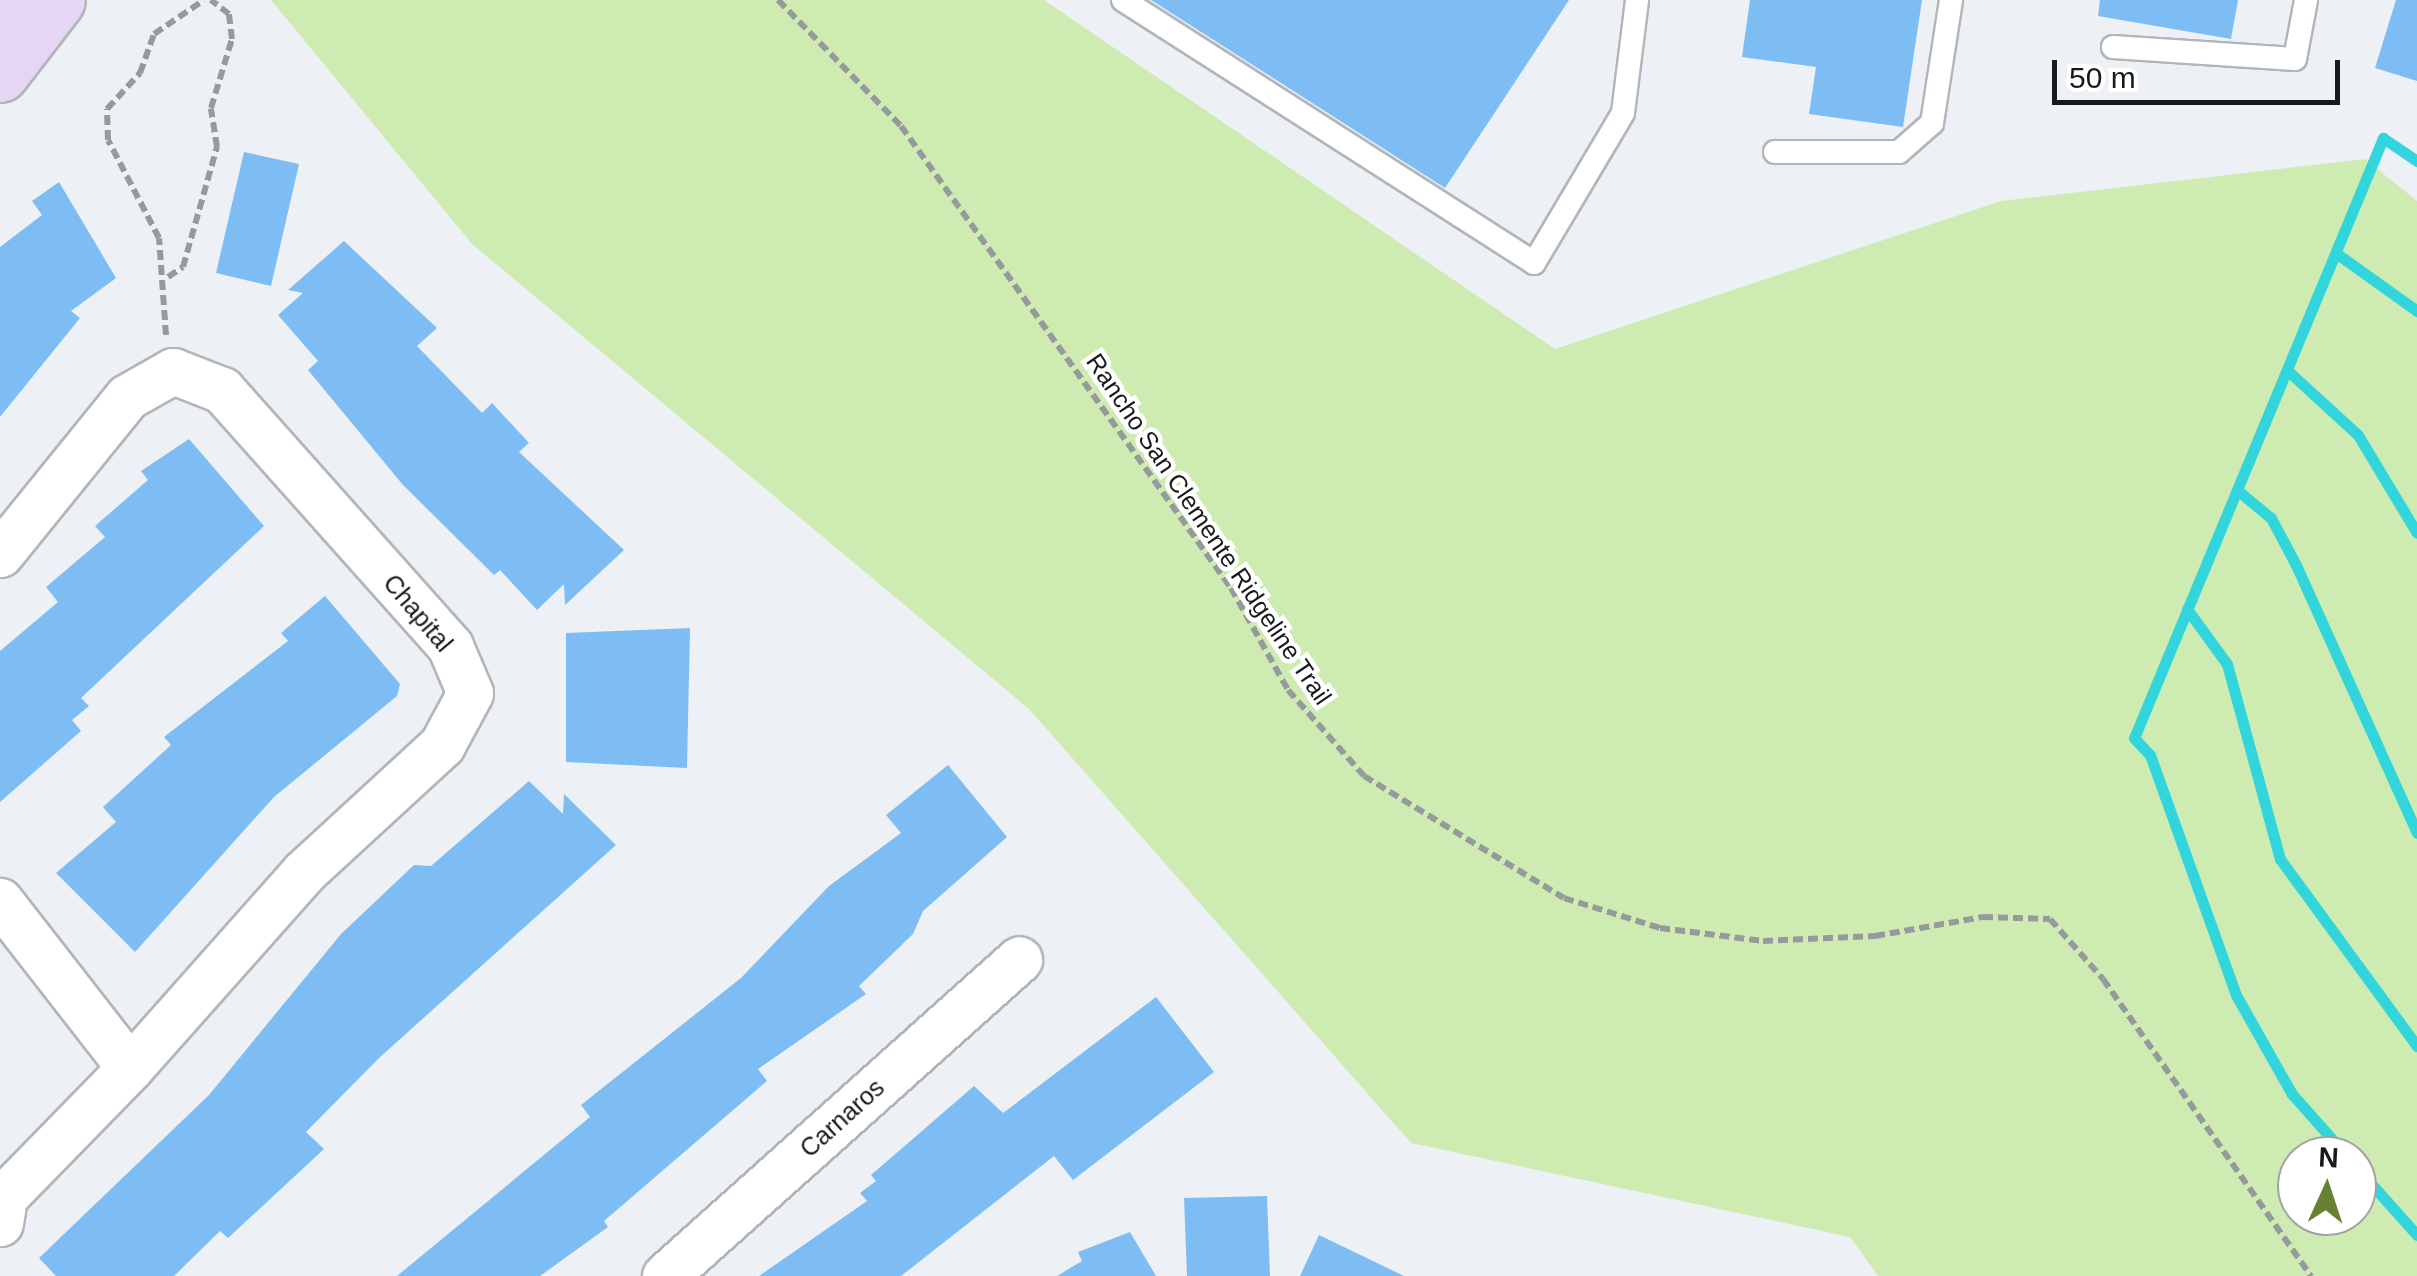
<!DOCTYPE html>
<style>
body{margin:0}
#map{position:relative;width:2417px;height:1276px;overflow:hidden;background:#edf1f5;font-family:Arial,sans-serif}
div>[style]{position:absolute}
.green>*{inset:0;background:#ceecb1}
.stream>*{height:11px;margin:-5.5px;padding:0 5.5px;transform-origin:5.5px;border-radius:5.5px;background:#32d5db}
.building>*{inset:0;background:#7ebdf3}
.path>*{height:6px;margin-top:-3px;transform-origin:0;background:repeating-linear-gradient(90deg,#979a9d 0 10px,transparent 0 15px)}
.roads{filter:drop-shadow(2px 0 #b2b5b9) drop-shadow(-2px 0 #b2b5b9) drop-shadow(0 2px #b2b5b9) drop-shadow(0 -2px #b2b5b9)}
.lane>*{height:22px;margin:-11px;padding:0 11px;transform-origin:11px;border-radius:11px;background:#fff}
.street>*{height:45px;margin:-22.5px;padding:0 22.5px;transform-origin:22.5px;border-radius:22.5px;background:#fff}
.secondary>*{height:55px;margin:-27.5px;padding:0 27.5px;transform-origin:27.5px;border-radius:27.5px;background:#e6d5f3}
span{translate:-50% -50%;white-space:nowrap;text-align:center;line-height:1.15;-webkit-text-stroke:9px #fff;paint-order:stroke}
.street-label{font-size:25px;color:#17191a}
.north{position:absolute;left:2277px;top:1136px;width:100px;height:100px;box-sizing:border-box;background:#fff;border:2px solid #a2a3a3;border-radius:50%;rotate:3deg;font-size:28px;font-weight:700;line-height:40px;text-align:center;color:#17191a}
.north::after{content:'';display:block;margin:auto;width:35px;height:45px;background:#678033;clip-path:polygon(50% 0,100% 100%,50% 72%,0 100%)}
.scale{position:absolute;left:2052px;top:60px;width:288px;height:45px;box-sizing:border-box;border:5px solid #17191a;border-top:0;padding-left:12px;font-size:30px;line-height:35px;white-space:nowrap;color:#17191a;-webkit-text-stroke:8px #fff;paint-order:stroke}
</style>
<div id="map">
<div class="green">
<div style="clip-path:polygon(evenodd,271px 0,1044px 0,1555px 349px,2001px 201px,2365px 159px,2417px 201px,2417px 1276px,1878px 1276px,1850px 1237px,1411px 1143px,1029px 709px,472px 244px,271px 0,2297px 1156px,2357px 1156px,2357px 1216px,2297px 1216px,2297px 1156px)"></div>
</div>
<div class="stream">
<div style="left:2336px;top:253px;width:100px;rotate:35.6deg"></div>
<div style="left:2287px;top:370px;width:96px;rotate:42.5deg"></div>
<div style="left:2358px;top:435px;width:114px;rotate:59deg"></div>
<div style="left:2237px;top:490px;width:44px;rotate:39.5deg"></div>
<div style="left:2271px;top:518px;width:53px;rotate:62deg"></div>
<div style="left:2296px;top:565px;width:294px;rotate:65.7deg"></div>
<div style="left:2187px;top:609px;width:68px;rotate:54deg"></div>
<div style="left:2227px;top:664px;width:202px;rotate:74.8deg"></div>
<div style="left:2280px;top:859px;width:232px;rotate:53.8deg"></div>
<div style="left:2347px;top:1156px;width:83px;rotate:-131.6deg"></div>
<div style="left:2292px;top:1094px;width:114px;rotate:-119.5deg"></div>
<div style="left:2236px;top:995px;width:255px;rotate:-109.7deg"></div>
<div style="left:2150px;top:755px;width:23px;rotate:-133deg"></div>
<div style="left:2134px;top:738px;width:650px;rotate:-67.46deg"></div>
<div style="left:2383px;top:138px;width:41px;rotate:34.1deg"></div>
<div style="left:2357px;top:1168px;width:90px;rotate:48.2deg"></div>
</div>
<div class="building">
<div style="clip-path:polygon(1151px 0,1569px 0,1445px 188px)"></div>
<div style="clip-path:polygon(1750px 0,1922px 0,1903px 127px,1809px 114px,1816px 67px,1742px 57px)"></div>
<div style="clip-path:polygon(2100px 0,2238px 0,2231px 39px,2098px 16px)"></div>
<div style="clip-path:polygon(2396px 0,2417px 0,2417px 81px,2375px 68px)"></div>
<div style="clip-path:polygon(244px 152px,299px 164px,271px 286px,216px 273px)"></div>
<div style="clip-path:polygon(59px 182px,116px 278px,71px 311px,80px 318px,0 417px,0 247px,42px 215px,32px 201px)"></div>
<div style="clip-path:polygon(344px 241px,437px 328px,417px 346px,482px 413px,492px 403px,529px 443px,519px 452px,624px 550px,565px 605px,564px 584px,537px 610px,500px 570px,494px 575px,403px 485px,308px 370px,318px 361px,278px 315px,303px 293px,288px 290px)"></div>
<div style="clip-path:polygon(189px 439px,264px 526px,81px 698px,89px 706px,72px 720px,81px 731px,0 802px,0 651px,58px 602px,46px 587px,105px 537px,95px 526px,148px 480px,141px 471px)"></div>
<div style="clip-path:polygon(325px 596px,400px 684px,397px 696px,274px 797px,135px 952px,56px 873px,116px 822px,103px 807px,171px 745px,164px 737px,288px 641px,281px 633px)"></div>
<div style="clip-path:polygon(690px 628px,687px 768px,566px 762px,566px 633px)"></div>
<div style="clip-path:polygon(948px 765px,1007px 837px,923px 911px,913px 934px,859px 986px,866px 994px,758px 1069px,767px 1081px,604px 1221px,608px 1227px,540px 1276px,397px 1276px,590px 1117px,581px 1105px,741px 978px,829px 886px,901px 833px,886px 815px)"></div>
<div style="clip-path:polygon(529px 781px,563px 814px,564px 794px,616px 845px,379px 1058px,306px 1132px,324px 1149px,228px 1238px,220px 1231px,174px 1276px,56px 1276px,39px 1258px,209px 1095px,341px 934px,414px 865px,431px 866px)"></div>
<div style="clip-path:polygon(1156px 997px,1214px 1072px,1073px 1180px,1054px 1156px,901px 1276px,759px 1276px,867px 1201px,860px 1193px,876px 1181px,871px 1175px,974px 1086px,1003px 1113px)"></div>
<div style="clip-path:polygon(1267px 1196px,1270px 1276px,1187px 1276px,1184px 1198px)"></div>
<div style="clip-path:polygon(1130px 1232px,1156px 1276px,1057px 1276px,1082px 1261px,1078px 1252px)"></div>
<div style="clip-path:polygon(1319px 1235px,1404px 1276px,1300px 1276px)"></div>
</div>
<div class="path">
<div style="left:778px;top:0;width:176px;rotate:45.7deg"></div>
<div style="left:901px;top:126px;width:568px;rotate:54.46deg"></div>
<div style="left:1231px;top:588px;width:117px;rotate:60.8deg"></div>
<div style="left:1288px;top:690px;width:115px;rotate:48.5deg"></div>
<div style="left:1364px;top:776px;width:234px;rotate:31.4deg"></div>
<div style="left:1564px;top:898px;width:101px;rotate:17.4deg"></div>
<div style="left:1660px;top:928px;width:104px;rotate:7.2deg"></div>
<div style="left:1763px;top:941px;width:112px;rotate:-2.6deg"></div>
<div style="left:1875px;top:936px;width:110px;rotate:-10deg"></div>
<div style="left:1983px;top:917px;width:67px;rotate:1.7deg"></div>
<div style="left:2050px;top:919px;width:80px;rotate:48.5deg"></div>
<div style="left:2103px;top:979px;width:363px;rotate:55deg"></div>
<div style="left:168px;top:277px;width:18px;rotate:-34deg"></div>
<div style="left:183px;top:267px;width:125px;rotate:-74.2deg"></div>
<div style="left:217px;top:147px;width:39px;rotate:-99deg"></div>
<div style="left:211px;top:108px;width:72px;rotate:-73.1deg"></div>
<div style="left:232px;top:39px;width:25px;rotate:-97deg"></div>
<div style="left:229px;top:14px;width:23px;rotate:-142deg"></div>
<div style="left:166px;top:335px;width:97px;rotate:-94.1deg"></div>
<div style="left:159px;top:238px;width:110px;rotate:-117.5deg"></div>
<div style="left:108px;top:140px;width:31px;rotate:-92deg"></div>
<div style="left:107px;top:109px;width:49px;rotate:-47.5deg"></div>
<div style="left:140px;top:73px;width:41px;rotate:-70.3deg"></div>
<div style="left:154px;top:34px;width:60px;rotate:-34.2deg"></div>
</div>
<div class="roads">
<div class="lane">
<div style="left:1123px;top:0;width:488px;rotate:32.6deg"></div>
<div style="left:1534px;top:263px;width:174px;rotate:-59.3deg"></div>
<div style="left:1623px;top:113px;width:114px;rotate:-82.9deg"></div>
<div style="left:2113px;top:47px;width:182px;rotate:3.8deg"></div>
<div style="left:2295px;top:59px;width:60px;rotate:-79.4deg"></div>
<div style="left:1775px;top:152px;width:124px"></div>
<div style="left:1899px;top:152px;width:44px;rotate:-41.3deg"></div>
<div style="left:1932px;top:123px;width:124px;rotate:-81.2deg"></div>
</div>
<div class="street">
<div style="left:0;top:554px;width:202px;rotate:-51deg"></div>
<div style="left:127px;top:397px;width:53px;rotate:-29.5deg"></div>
<div style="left:173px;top:371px;width:53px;rotate:21.2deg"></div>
<div style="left:222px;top:390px;width:343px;rotate:48.3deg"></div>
<div style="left:450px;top:646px;width:51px;rotate:66.9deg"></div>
<div style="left:470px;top:693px;width:59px;rotate:118.3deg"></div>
<div style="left:442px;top:745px;width:188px;rotate:137.4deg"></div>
<div style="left:304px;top:872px;width:262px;rotate:131.6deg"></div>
<div style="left:130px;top:1068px;width:212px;rotate:-127.9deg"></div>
<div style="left:0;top:1223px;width:26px;rotate:-81deg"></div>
<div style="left:4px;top:1197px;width:180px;rotate:-45.7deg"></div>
<div style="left:665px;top:1276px;width:475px;rotate:-41.8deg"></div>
</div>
<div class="secondary">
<div style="left:0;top:2px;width:2px;rotate:-63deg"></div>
<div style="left:0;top:74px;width:93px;rotate:-52.4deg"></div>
</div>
</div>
<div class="street-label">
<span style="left:1209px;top:529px;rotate:56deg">Rancho San Clemente Ridgeline Trail</span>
<span style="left:418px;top:613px;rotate:50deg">Chapital</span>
<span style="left:842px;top:1118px;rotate:-42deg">Carnaros</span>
</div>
<div class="north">N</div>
<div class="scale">50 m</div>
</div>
